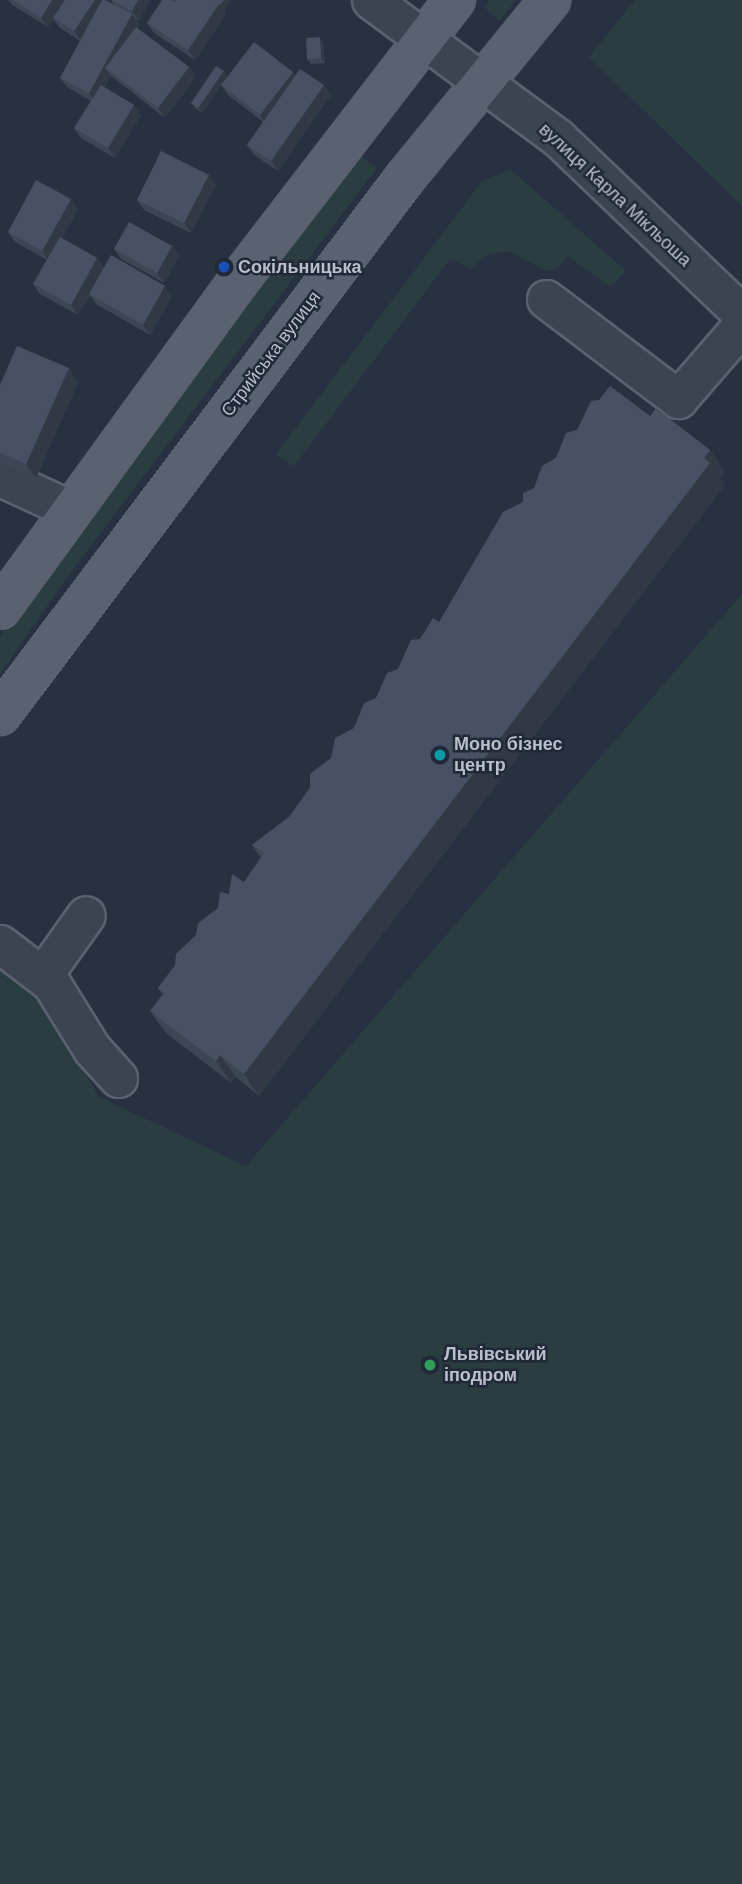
<!DOCTYPE html>
<meta charset="utf-8">
<style>
body{margin:0}
#map{position:relative;width:742px;height:1884px;overflow:hidden;background:#283141;font-family:Arial,sans-serif}
div>[style]{position:absolute}
.green>*{inset:0;background:#2a3e42}
.roads{filter:drop-shadow(2px 0 #5a616f) drop-shadow(-2px 0 #5a616f) drop-shadow(0 2px #5a616f) drop-shadow(0 -2px #5a616f)}
.minor>*{height:37px;margin:-18.5px;padding:0 18.5px;transform-origin:18.5px;border-radius:18.5px;background:#3c4351}
.major>*{height:38px;margin:-19px;padding:0 19px;transform-origin:19px;border-radius:19px;background:#5a6271}
.wall>*{inset:0;background:#3d4655}
.shaded-wall>*{inset:0;background:#323945}
.building>*{inset:0;background:#475163}
.dots>*{width:19px;height:19px;translate:-50% -50%;box-sizing:border-box;border:4px solid #212837;border-radius:50%}
span{translate:-50% -50%;white-space:nowrap;text-align:center;line-height:1.15;-webkit-text-stroke:5px #212837;paint-order:stroke}
.street-label{font-size:18px;color:#b9bfcb}
.poi-label{font-size:18px;color:#b9bfcb;font-weight:700}
.left{translate:0 -50%;text-align:left}
</style>
<div id="map">
<div class="green">
<div style="clip-path:polygon(490px 0,516px 0,499px 21px,484px 7px)"></div>
<div style="clip-path:polygon(635px 0,742px 0,742px 206px,589px 57px)"></div>
<div style="clip-path:polygon(360px 155px,377px 168px,68px 576px,0 674px,0 636px)"></div>
<div style="clip-path:polygon(511px 170px,626px 271px,610px 287px,568px 256px,557px 269px,547px 271px,508px 251px,487px 255px,471px 269px,450px 259px,294px 466px,276px 454px,483px 180px)"></div>
<div style="clip-path:polygon(742px 594px,742px 1884px,0 1884px,0 971px,46px 1004px,99px 1097px,246px 1166px)"></div>
</div>
<div class="roads">
<div class="minor">
<div style="left:371px;top:0;width:231px;rotate:36.4deg"></div>
<div style="left:557px;top:137px;width:256px;rotate:43.7deg"></div>
<div style="left:546px;top:299px;width:166px;rotate:37.1deg"></div>
<div style="left:678px;top:399px;width:98px;rotate:-49.1deg"></div>
<div style="left:0;top:477px;width:78px;rotate:24.9deg"></div>
<div style="left:0;top:944px;width:64px;rotate:37.4deg"></div>
<div style="left:51px;top:983px;width:78px;rotate:58.2deg"></div>
<div style="left:92px;top:1049px;width:39px;rotate:48deg"></div>
<div style="left:44px;top:974px;width:72px;rotate:-54.6deg"></div>
</div>
<div class="major">
<div style="left:0;top:609px;width:402px;rotate:-54deg"></div>
<div style="left:236px;top:284px;width:359px;rotate:-52.4deg"></div>
<div style="left:0;top:715px;width:673px;rotate:-52.98deg"></div>
<div style="left:405px;top:178px;width:230px;rotate:-50.8deg"></div>
</div>
</div>
<div class="wall">
<div style="clip-path:polygon(8px 0,108px 0,107px 1px,114px 5px,111px 0,150px 0,139px 21px,136px 19px,139px 24px,137px 28px,189px 67px,196px 77px,165px 118px,111px 76px,105px 87px,141px 115px,115px 158px,81px 138px,74px 128px,91px 101px,67px 87px,60px 78px,80px 41px,60px 28px,53px 19px,48px 27px,12px 5px)"></div>
<div style="clip-path:polygon(176px 0,231px 0,224px 11px,226px 14px,195px 60px,154px 33px,147px 23px)"></div>
<div style="clip-path:polygon(323px 42px,325px 63px,311px 64px,307px 59px)"></div>
<div style="clip-path:polygon(295px 75px,331px 95px,278px 171px,254px 155px,247px 145px,263px 122px,228px 95px,221px 85px,202px 113px,195px 108px,191px 103px,227px 76px,222px 83px)"></div>
<div style="clip-path:polygon(216px 185px,191px 233px,144px 210px,137px 200px)"></div>
<div style="clip-path:polygon(71px 199px,78px 209px,62px 238px,97px 258px,104px 268px,172px 296px,150px 335px,96px 304px,90px 295px,78px 315px,40px 294px,33px 284px,47px 260px,15px 242px,8px 232px)"></div>
<div style="clip-path:polygon(172px 246px,179px 256px,164px 283px,121px 259px,114px 249px)"></div>
<div style="clip-path:polygon(78px 382px,36px 478px,0 462px,0 385px)"></div>
<div style="clip-path:polygon(650px 416px,710px 450px,725px 472px,720px 478px,725px 485px,259px 1096px,236px 1077px,231px 1083px,166px 1033px,150px 1011px,163px 995px,158px 988px,196px 935px,229px 894px,244px 882px,261px 858px,252px 845px,289px 817px,331px 758px,420px 639px,439px 622px,523px 502px,534px 488px)"></div>
</div>
<div class="shaded-wall">
<div style="clip-path:polygon(52px 0,65px 0,48px 27px,41px 18px)"></div>
<div style="clip-path:polygon(95px 0,108px 0,81px 41px,74px 31px)"></div>
<div style="clip-path:polygon(138px 0,150px 0,139px 21px,132px 11px)"></div>
<div style="clip-path:polygon(224px 0,231px 0,224px 11px,226px 14px,195px 60px,188px 50px,219px 4px)"></div>
<div style="clip-path:polygon(132px 14px,139px 24px,112px 73px,105px 68px,111px 76px,96px 103px,89px 93px)"></div>
<div style="clip-path:polygon(320px 37px,323px 42px,325px 63px,321px 58px)"></div>
<div style="clip-path:polygon(189px 67px,196px 77px,165px 118px,158px 108px)"></div>
<div style="clip-path:polygon(224px 71px,227px 76px,202px 113px,198px 108px)"></div>
<div style="clip-path:polygon(293px 72px,300px 82px,267px 125px,260px 115px)"></div>
<div style="clip-path:polygon(324px 85px,331px 95px,278px 171px,271px 161px)"></div>
<div style="clip-path:polygon(134px 105px,141px 115px,115px 158px,108px 148px)"></div>
<div style="clip-path:polygon(209px 175px,216px 185px,191px 233px,184px 223px)"></div>
<div style="clip-path:polygon(71px 199px,78px 209px,49px 261px,42px 251px)"></div>
<div style="clip-path:polygon(172px 246px,179px 256px,164px 283px,157px 273px)"></div>
<div style="clip-path:polygon(97px 258px,104px 268px,78px 315px,71px 305px)"></div>
<div style="clip-path:polygon(165px 286px,172px 296px,150px 335px,143px 325px)"></div>
<div style="clip-path:polygon(69px 368px,78px 382px,36px 478px,26px 464px)"></div>
<div style="clip-path:polygon(710px 450px,725px 472px,720px 478px,725px 485px,259px 1096px,244px 1074px)"></div>
<div style="clip-path:polygon(220px 1055px,236px 1077px,231px 1083px,216px 1061px)"></div>
</div>
<div class="building">
<div style="clip-path:polygon(13px 0,52px 0,41px 18px)"></div>
<div style="clip-path:polygon(65px 0,95px 0,74px 31px,53px 18px)"></div>
<div style="clip-path:polygon(102px 0,105px 0,132px 14px,89px 93px,60px 78px)"></div>
<div style="clip-path:polygon(111px 0,138px 0,132px 11px)"></div>
<div style="clip-path:polygon(162px 0,173px 0,175px 1px,176px 0,213px 0,219px 4px,188px 50px,147px 23px)"></div>
<div style="clip-path:polygon(213px 0,224px 0,220px 5px)"></div>
<div style="clip-path:polygon(136px 27px,189px 67px,158px 108px,105px 68px)"></div>
<div style="clip-path:polygon(320px 37px,321px 58px,307px 59px,306px 38px)"></div>
<div style="clip-path:polygon(254px 42px,293px 72px,260px 115px,221px 85px)"></div>
<div style="clip-path:polygon(216px 66px,224px 71px,198px 108px,191px 103px)"></div>
<div style="clip-path:polygon(300px 69px,324px 85px,271px 161px,247px 145px)"></div>
<div style="clip-path:polygon(101px 85px,134px 105px,108px 148px,74px 128px)"></div>
<div style="clip-path:polygon(161px 151px,209px 175px,184px 223px,137px 200px)"></div>
<div style="clip-path:polygon(36px 180px,71px 199px,42px 251px,8px 232px)"></div>
<div style="clip-path:polygon(129px 222px,172px 246px,157px 273px,114px 249px)"></div>
<div style="clip-path:polygon(60px 237px,97px 258px,71px 305px,33px 284px)"></div>
<div style="clip-path:polygon(111px 255px,165px 286px,143px 325px,89px 294px)"></div>
<div style="clip-path:polygon(17px 346px,69px 368px,26px 464px,0 453px,0 385px)"></div>
<div style="clip-path:polygon(610px 386px,650px 416px,656px 408px,710px 450px,704px 458px,710px 463px,244px 1074px,220px 1055px,216px 1061px,150px 1011px,164px 993px,158px 988px,175px 966px,176px 954px,196px 935px,198px 923px,218px 908px,220px 892px,229px 894px,232px 874px,244px 882px,264px 853px,252px 845px,289px 817px,310px 788px,310px 774px,331px 758px,335px 738px,354px 728px,364px 703px,376px 698px,387px 673px,398px 669px,411px 640px,420px 639px,433px 618px,439px 622px,503px 512px,523px 502px,523px 493px,534px 488px,542px 466px,556px 458px,566px 433px,577px 430px,591px 401px,599px 400px)"></div>
</div>
<div class="dots">
<div style="left:224px;top:267px;background:#1a4fb4"></div>
<div style="left:440px;top:755px;background:#0f9aa8"></div>
<div style="left:430px;top:1365px;background:#2e9e5b"></div>
</div>
<div class="street-label">
<span style="left:615px;top:195px;rotate:43deg">вулиця Карла Мікльоша</span>
<span style="left:271px;top:354px;rotate:-53deg">Стрийська вулиця</span>
</div>
<div class="poi-label">
<span class="left" style="left:238px;top:267px">Сокільницька</span>
<span class="left" style="left:454px;top:755px">Моно бізнес<br>центр</span>
<span class="left" style="left:444px;top:1365px">Львівський<br>іподром</span>
</div>
</div>
